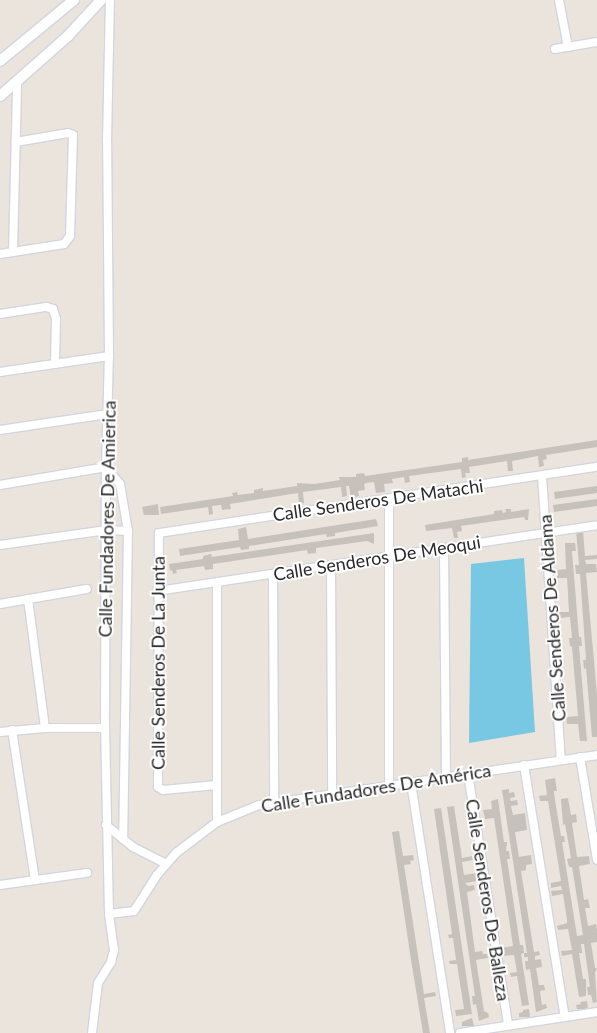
<!DOCTYPE html>
<meta charset="utf-8">
<style>
body{margin:0}
#map{position:relative;width:597px;height:1033px;overflow:hidden;background:#eae4dc;font-family:Lato,sans-serif}
div>[style]{position:absolute}
.water>*{inset:0;background:#78c8e4}
.building>*{inset:0;background:#c6c2bb}
.roads{filter:drop-shadow(1px 0 #d2d5e1) drop-shadow(-1px 0 #d2d5e1) drop-shadow(0 1px #d2d5e1) drop-shadow(0 -1px #d2d5e1)}
.minor>*{height:8px;margin:-4px;padding:0 4px;transform-origin:4px;border-radius:4px;background:#fff}
.tertiary>*{height:10px;margin:-5px;padding:0 5px;transform-origin:5px;border-radius:5px;background:#fff}
span{translate:-50% -50%;white-space:nowrap;text-align:center;line-height:1.15;-webkit-text-stroke:4px #fff;paint-order:stroke}
.street-label{font-size:18px;color:#292929}
</style>
<div id="map">
<div class="water">
<div style="clip-path:polygon(524px 558px,535px 732px,469px 743px,471px 564px)"></div>
</div>
<div class="building">
<div style="clip-path:polygon(597px 440px,597px 447px,546px 455px,547px 459px,543px 460px,544px 466px,539px 467px,538px 456px,512px 461px,513px 471px,508px 471px,507px 461px,469px 467px,470px 473px,465px 473px,466px 477px,462px 478px,461px 469px,409px 476px,410px 482px,405px 483px,404px 477px,392px 479px,393px 483px,384px 484px,385px 492px,376px 493px,374px 482px,366px 483px,364px 484px,365px 490px,358px 491px,359px 496px,351px 498px,349px 486px,346px 486px,347px 496px,342px 497px,341px 487px,303px 492px,304px 503px,299px 504px,298px 493px,230px 504px,231px 509px,222px 510px,221px 505px,212px 506px,213px 514px,209px 515px,208px 507px,161px 514px,160px 507px,233px 496px,232px 493px,237px 492px,238px 495px,254px 493px,254px 490px,263px 488px,263px 491px,297px 486px,297px 483px,314px 484px,340px 480px,339px 477px,356px 477px,356px 474px,364px 473px,365px 476px,462px 462px,462px 458px,468px 457px,468px 460px)"></div>
<div style="clip-path:polygon(597px 486px,597px 493px,555px 499px,554px 492px)"></div>
<div style="clip-path:polygon(597px 499px,597px 506px,554px 512px,553px 505px)"></div>
<div style="clip-path:polygon(158px 504px,159px 515px,144px 515px,142px 507px)"></div>
<div style="clip-path:polygon(505px 509px,511px 509px,511px 512px,529px 509px,528px 520px,525px 520px,524px 517px,461px 526px,462px 531px,457px 532px,458px 538px,454px 538px,452px 528px,426px 531px,425px 525px,494px 514px,494px 511px,502px 510px,503px 513px,506px 512px)"></div>
<div style="clip-path:polygon(376px 519px,378px 526px,335px 533px,335px 536px,327px 537px,326px 534px,249px 546px,249px 549px,241px 550px,240px 547px,180px 556px,179px 549px,239px 540px,238px 529px,246px 527px,248px 539px)"></div>
<div style="clip-path:polygon(576px 530px,583px 530px,585px 556px,597px 555px,597px 559px,585px 560px,586px 564px,596px 564px,597px 572px,586px 573px,597px 694px,597px 737px,592px 737px,586px 668px,584px 669px,583px 660px,586px 660px,580px 574px,576px 574px,575px 565px,579px 565px)"></div>
<div style="clip-path:polygon(374px 533px,374px 544px,367px 541px,316px 548px,316px 553px,308px 554px,307px 550px,213px 564px,213px 569px,205px 570px,204px 566px,176px 570px,177px 573px,173px 574px,172px 570px,170px 571px,169px 564px,203px 559px,203px 556px,211px 554px,212px 557px)"></div>
<div style="clip-path:polygon(565px 543px,575px 543px,576px 551px,572px 551px,579px 637px,581px 637px,582px 646px,579px 646px,587px 741px,580px 741px,578px 724px,567px 724px,566px 717px,578px 716px,572px 647px,570px 646px,569px 638px,572px 638px,570px 617px,559px 618px,559px 612px,569px 612px,567px 578px,557px 578px,557px 570px,566px 569px)"></div>
<div style="clip-path:polygon(555px 778px,557px 791px,554px 791px,555px 800px,561px 836px,564px 836px,565px 842px,562px 842px,577px 936px,583px 935px,572px 867px,569px 867px,567px 859px,571px 858px,565px 824px,563px 825px,561px 799px,568px 798px,571px 815px,576px 814px,577px 822px,572px 823px,577px 857px,589px 856px,590px 864px,579px 866px,584px 900px,588px 899px,590px 908px,585px 908px,588px 926px,596px 924px,597px 930px,597px 942px,591px 943px,595px 968px,597px 968px,595px 973px,597px 1002px,593px 1003px,591px 995px,588px 995px,587px 987px,590px 987px,584px 944px,581px 944px,582px 953px,579px 953px,583px 979px,586px 979px,586px 996px,579px 997px,572px 954px,562px 956px,561px 951px,572px 950px,568px 929px,558px 930px,557px 926px,567px 923px,567px 920px,563px 894px,552px 896px,551px 891px,562px 890px,561px 886px,551px 888px,551px 883px,561px 881px,548px 801px,540px 801px,539px 796px,547px 795px,545px 780px)"></div>
<div style="clip-path:polygon(509px 789px,509px 793px,514px 792px,515px 797px,510px 798px,511px 801px,517px 800px,518px 805px,511px 806px,513px 815px,525px 813px,527px 830px,515px 832px,519px 857px,531px 855px,532px 864px,526px 865px,526px 870px,521px 871px,534px 952px,539px 951px,540px 955px,535px 956px,535px 960px,541px 959px,542px 967px,536px 968px,539px 985px,544px 985px,545px 990px,540px 991px,542px 1005px,546px 1004px,547px 1008px,536px 1012px,530px 969px,526px 970px,525px 961px,528px 961px,528px 957px,524px 957px,524px 953px,527px 953px,502px 790px)"></div>
<div style="clip-path:polygon(498px 799px,504px 842px,507px 842px,506px 851px,509px 851px,510px 859px,507px 859px,520px 945px,523px 945px,524px 953px,521px 954px,529px 1005px,522px 1006px,517px 976px,511px 977px,510px 973px,517px 972px,514px 955px,503px 956px,501px 948px,513px 946px,494px 818px,485px 819px,483px 810px,492px 809px,491px 801px)"></div>
<div style="clip-path:polygon(454px 806px,462px 858px,472px 856px,473px 860px,462px 862px,464px 875px,477px 873px,478px 881px,465px 883px,468px 886px,474px 885px,475px 890px,467px 892px,475px 952px,482px 951px,483px 954px,487px 954px,488px 958px,476px 960px,484px 1011px,488px 1013px,489px 1017px,479px 1021px,476px 1004px,473px 1005px,472px 996px,475px 996px,447px 807px)"></div>
<div style="clip-path:polygon(441px 808px,472px 1014px,456px 1016px,455px 1010px,464px 1009px,457px 964px,450px 964px,449px 961px,456px 960px,453px 938px,449px 938px,448px 935px,452px 934px,434px 809px)"></div>
<div style="clip-path:polygon(399px 831px,403px 856px,413px 855px,414px 860px,410px 861px,411px 864px,404px 865px,424px 994px,435px 992px,436px 996px,424px 998px,430px 1033px,423px 1033px,411px 960px,392px 832px)"></div>
<div style="clip-path:polygon(587px 1001px,588px 1009px,577px 1009px,576px 1005px,581px 1004px,580px 1002px)"></div>
<div style="clip-path:polygon(529px 1009px,530px 1017px,519px 1017px,519px 1013px,523px 1012px,523px 1010px)"></div>
<div style="clip-path:polygon(472px 1018px,474px 1026px,462px 1026px,462px 1022px)"></div>
</div>
<div class="roads">
<div class="minor">
<div style="left:559px;top:0;width:48px;rotate:79.2deg"></div>
<div style="left:555px;top:49px;width:43px;rotate:-9.5deg"></div>
<div style="left:13px;top:252px;width:169px;rotate:-88.6deg"></div>
<div style="left:0;top:254px;width:65px;rotate:-8.9deg"></div>
<div style="left:64px;top:244px;width:10px;rotate:-53deg"></div>
<div style="left:70px;top:236px;width:101px;rotate:-88.3deg"></div>
<div style="left:73px;top:135px;width:5px;rotate:-158deg"></div>
<div style="left:68px;top:133px;width:53px;rotate:170.2deg"></div>
<div style="left:0;top:314px;width:47px;rotate:-8.7deg"></div>
<div style="left:46px;top:307px;width:7px;rotate:16deg"></div>
<div style="left:53px;top:309px;width:10px;rotate:73deg"></div>
<div style="left:56px;top:319px;width:45px;rotate:91.3deg"></div>
<div style="left:0;top:372px;width:110px;rotate:-8.4deg"></div>
<div style="left:0;top:430px;width:109px;rotate:-8.4deg"></div>
<div style="left:542px;top:476px;width:284px;rotate:86.2deg"></div>
<div style="left:0;top:485px;width:108px;rotate:-9.6deg"></div>
<div style="left:106px;top:467px;width:22px;rotate:51deg"></div>
<div style="left:120px;top:484px;width:48px;rotate:80.3deg"></div>
<div style="left:128px;top:531px;width:308px;rotate:90.9deg"></div>
<div style="left:389px;top:499px;width:287px;rotate:90deg"></div>
<div style="left:0;top:545px;width:108px;rotate:-8deg"></div>
<div style="left:107px;top:530px;width:21px;rotate:3deg"></div>
<div style="left:444px;top:548px;width:230px;rotate:89.5deg"></div>
<div style="left:331px;top:565px;width:228px;rotate:89.7deg"></div>
<div style="left:273px;top:574px;width:227px;rotate:89.7deg"></div>
<div style="left:217px;top:583px;width:239px;rotate:90deg"></div>
<div style="left:157px;top:591px;width:445px;rotate:-8.5deg"></div>
<div style="left:28px;top:599px;width:130px;rotate:82.5deg"></div>
<div style="left:0;top:604px;width:88px;rotate:-9.8deg"></div>
<div style="left:12px;top:730px;width:152px;rotate:81.3deg"></div>
<div style="left:0;top:732px;width:45px;rotate:-5.1deg"></div>
<div style="left:45px;top:728px;width:60px"></div>
<div style="left:580px;top:757px;width:104px;rotate:80.6deg"></div>
<div style="left:524px;top:765px;width:255px;rotate:80.8deg"></div>
<div style="left:468px;top:774px;width:254px;rotate:80.9deg"></div>
<div style="left:411px;top:783px;width:253px;rotate:81.1deg"></div>
<div style="left:216px;top:785px;width:53px;rotate:174.6deg"></div>
<div style="left:163px;top:790px;width:6px;rotate:-149deg"></div>
<div style="left:158px;top:787px;width:254px;rotate:-89.8deg"></div>
<div style="left:159px;top:533px;width:443px;rotate:-8.6deg"></div>
<div style="left:106px;top:825px;width:35px;rotate:39deg"></div>
<div style="left:133px;top:847px;width:37px;rotate:27deg"></div>
<div style="left:0;top:885px;width:88px;rotate:-7.9deg"></div>
<div style="left:109px;top:914px;width:25px;rotate:-7deg"></div>
<div style="left:134px;top:911px;width:43px;rotate:-57.4deg"></div>
<div style="left:157px;top:875px;width:29px;rotate:-49deg"></div>
<div style="left:176px;top:853px;width:51px;rotate:-37.1deg"></div>
<div style="left:217px;top:822px;width:45px;rotate:-22deg"></div>
<div style="left:259px;top:805px;width:342px;rotate:-8.4deg"></div>
<div style="left:92px;top:1033px;width:50px;rotate:-83.2deg"></div>
<div style="left:98px;top:983px;width:25px;rotate:-58deg"></div>
<div style="left:111px;top:962px;width:12px;rotate:-76deg"></div>
<div style="left:114px;top:950px;width:36px;rotate:-98deg"></div>
<div style="left:109px;top:914px;width:186px;rotate:-91.2deg"></div>
<div style="left:105px;top:728px;width:261px;rotate:-89.8deg"></div>
<div style="left:106px;top:467px;width:111px;rotate:-88.5deg"></div>
<div style="left:109px;top:356px;width:215px;rotate:-90.5deg"></div>
<div style="left:107px;top:141px;width:141px;rotate:-88.8deg"></div>
<div style="left:460px;top:1033px;width:139px;rotate:-8.7deg"></div>
</div>
<div class="tertiary">
<div style="left:0;top:61px;width:96px;rotate:-39.5deg"></div>
<div style="left:0;top:96px;width:91px;rotate:-41.4deg"></div>
<div style="left:68px;top:36px;width:49px;rotate:-47.5deg"></div>
</div>
</div>
<div class="street-label">
<span style="left:378px;top:500px;rotate:-8deg">Calle Senderos De Matachi</span>
<span style="left:107px;top:519px;rotate:-89deg">Calle Fundadores De Amierica</span>
<span style="left:377px;top:558px;rotate:-9deg">Calle Senderos De Meoqui</span>
<span style="left:552px;top:618px;rotate:-94deg">Calle Senderos De Aldama</span>
<span style="left:158px;top:663px;rotate:-90deg">Calle Senderos De La Junta</span>
<span style="left:376px;top:788px;rotate:-9deg">Calle Fundadores De América</span>
<span style="left:488px;top:900px;rotate:81deg">Calle Senderos De Balleza</span>
</div>
</div>
